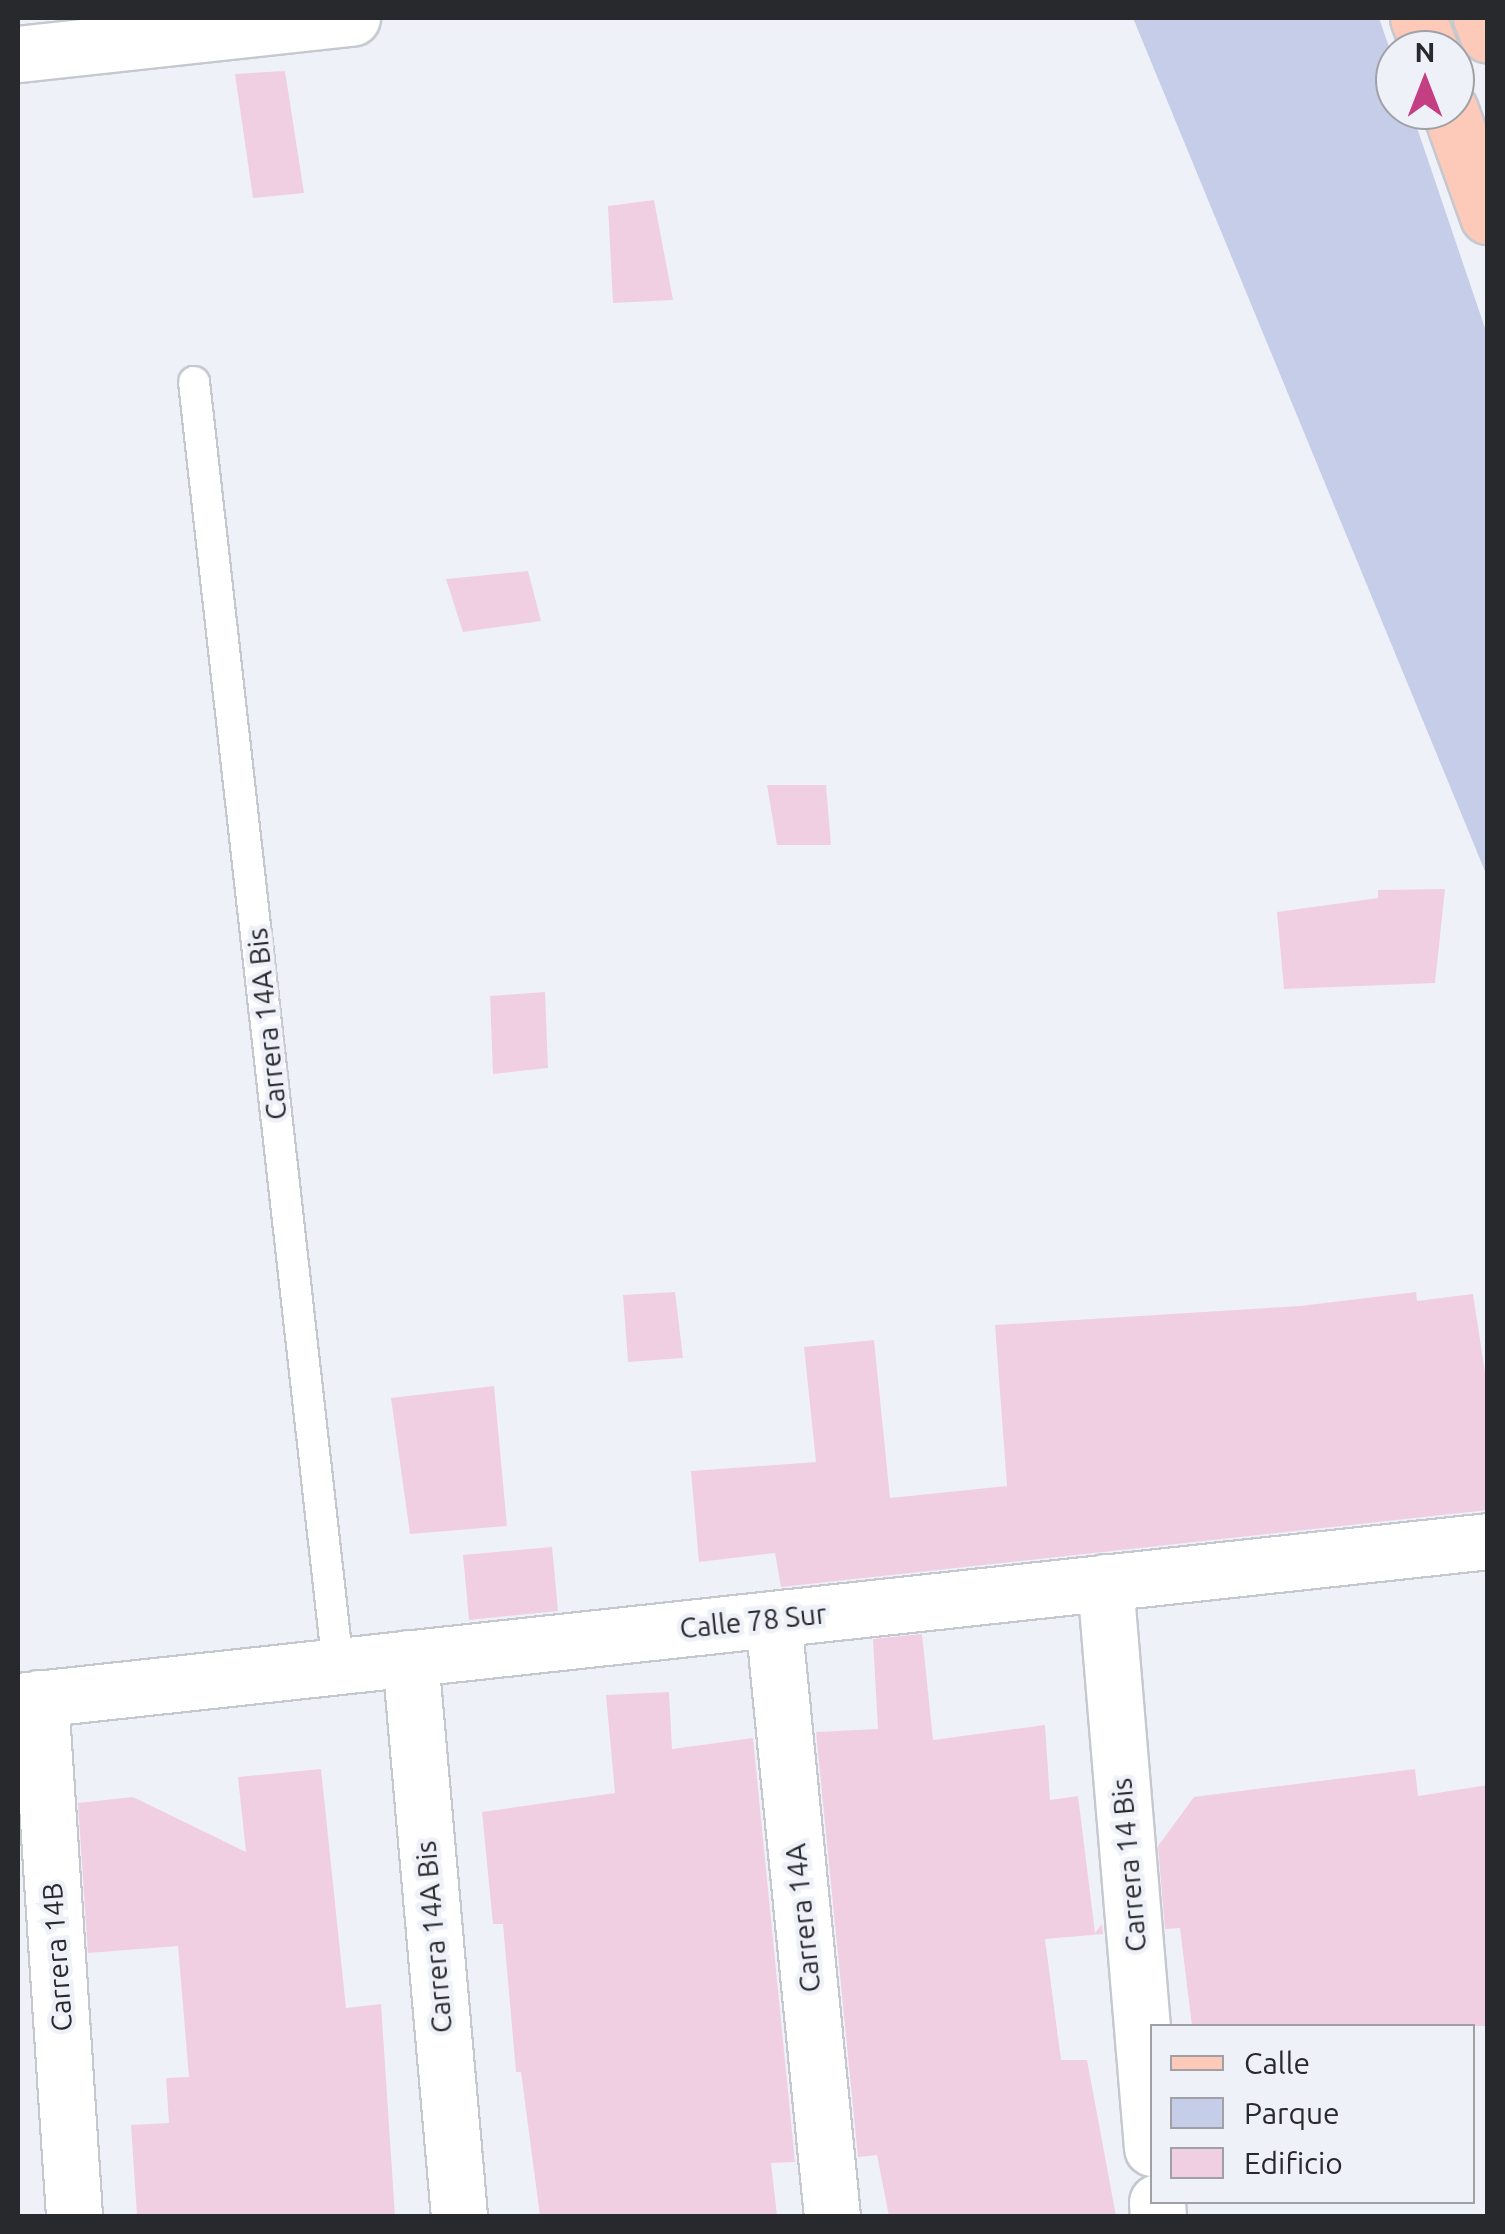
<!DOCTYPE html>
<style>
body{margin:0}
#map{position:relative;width:1505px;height:2234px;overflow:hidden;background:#eff1f9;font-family:Ubuntu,sans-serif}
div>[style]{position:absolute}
.green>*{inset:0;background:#c6cde9}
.building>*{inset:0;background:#f1cfe3}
.roads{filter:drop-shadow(2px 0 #c5c8cf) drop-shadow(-2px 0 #c5c8cf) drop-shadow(0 2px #c5c8cf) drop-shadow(0 -2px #c5c8cf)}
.service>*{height:30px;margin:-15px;padding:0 15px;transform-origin:15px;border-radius:15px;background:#fff}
.minor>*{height:55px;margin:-27.5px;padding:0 27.5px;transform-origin:27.5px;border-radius:27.5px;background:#fff}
.primary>*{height:55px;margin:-27.5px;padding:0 27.5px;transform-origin:27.5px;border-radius:27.5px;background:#fdc9b8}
span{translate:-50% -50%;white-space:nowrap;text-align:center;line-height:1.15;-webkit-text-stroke:9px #eff1f9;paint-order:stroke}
.street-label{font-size:28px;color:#28292c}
.frame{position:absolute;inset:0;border:20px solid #28292c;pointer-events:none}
.legend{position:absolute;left:1150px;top:2024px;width:325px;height:180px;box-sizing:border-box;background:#eff1f9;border:2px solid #9fa1a7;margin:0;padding:12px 18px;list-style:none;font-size:30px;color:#28292c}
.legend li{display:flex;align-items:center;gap:20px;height:50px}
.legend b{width:50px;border:2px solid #9fa1a7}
.north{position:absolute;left:1375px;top:30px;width:100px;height:100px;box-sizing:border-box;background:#eff1f9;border:2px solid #9fa1a7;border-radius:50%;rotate:0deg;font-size:28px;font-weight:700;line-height:40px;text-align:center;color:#28292c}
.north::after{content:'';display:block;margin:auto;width:35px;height:45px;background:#c33e82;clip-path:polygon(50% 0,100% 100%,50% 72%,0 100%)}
</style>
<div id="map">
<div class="green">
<div style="clip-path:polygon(1133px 18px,1379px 18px,1395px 64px,1395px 110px,1411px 110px,1487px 334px,1487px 876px)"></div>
</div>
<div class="building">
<div style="clip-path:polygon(285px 71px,304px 193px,253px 198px,235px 74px)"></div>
<div style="clip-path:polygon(654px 200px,673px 300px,613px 303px,608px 206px)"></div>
<div style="clip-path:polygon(528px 571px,541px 621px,463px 632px,446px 579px)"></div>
<div style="clip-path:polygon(767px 785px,826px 785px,831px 845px,777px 845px)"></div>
<div style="clip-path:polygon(1445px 889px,1435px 983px,1284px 989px,1277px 912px,1378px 898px,1378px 890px)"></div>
<div style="clip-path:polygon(545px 992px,548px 1068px,493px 1074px,490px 996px)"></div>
<div style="clip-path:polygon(675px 1292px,683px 1358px,628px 1362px,623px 1295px)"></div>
<div style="clip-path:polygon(1416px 1292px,1417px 1301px,1473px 1294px,1488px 1392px,1488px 1510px,781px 1587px,775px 1553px,699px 1562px,691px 1471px,816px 1462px,804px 1347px,874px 1340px,890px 1498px,1007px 1486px,995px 1325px,1300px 1306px)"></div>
<div style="clip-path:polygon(494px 1386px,507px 1526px,410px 1534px,391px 1398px)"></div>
<div style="clip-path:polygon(552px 1547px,558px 1611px,469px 1620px,463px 1555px)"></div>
<div style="clip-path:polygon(922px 1634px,933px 1740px,1045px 1725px,1050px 1800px,1078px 1796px,1095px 1933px,1102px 1924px,1103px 1934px,1045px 1939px,1061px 2060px,1087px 2060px,1116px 2216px,889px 2216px,877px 2155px,858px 2157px,816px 1732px,878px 1729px,873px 1639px)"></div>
<div style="clip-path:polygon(669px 1692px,672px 1749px,753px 1738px,795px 2162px,771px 2163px,777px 2216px,540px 2216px,521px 2072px,516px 2072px,503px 1924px,493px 1924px,482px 1812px,615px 1793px,606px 1695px)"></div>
<div style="clip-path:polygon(321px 1769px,346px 2008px,381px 2004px,395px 2216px,137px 2216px,131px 2125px,169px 2123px,166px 2078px,189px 2077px,178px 1946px,88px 1953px,78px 1803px,133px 1797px,246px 1852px,238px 1777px)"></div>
<div style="clip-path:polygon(1415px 1769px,1418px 1796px,1488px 1785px,1488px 2026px,1192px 2026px,1180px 1928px,1165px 1929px,1158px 1846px,1194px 1797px)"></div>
</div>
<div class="roads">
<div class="service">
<div style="left:194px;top:382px;width:1292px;rotate:83.6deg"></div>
</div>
<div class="minor">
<div style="left:18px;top:54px;width:336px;rotate:-6.2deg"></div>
<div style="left:1105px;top:1582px;width:568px;rotate:85.25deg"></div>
<div style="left:773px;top:1619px;width:600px;rotate:84.36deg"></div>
<div style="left:410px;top:1658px;width:560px;rotate:84.98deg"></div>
<div style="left:40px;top:1698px;width:519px;rotate:86.24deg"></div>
<div style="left:18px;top:1701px;width:1479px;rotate:-6.21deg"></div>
<div style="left:1157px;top:2202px;width:14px;rotate:86deg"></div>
</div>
<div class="primary">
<div style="left:1418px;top:18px;width:34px;rotate:69deg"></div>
<div style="left:1481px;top:18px;width:18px;rotate:68deg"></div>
<div style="left:1450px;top:110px;width:113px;rotate:70.3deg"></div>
</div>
</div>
<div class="street-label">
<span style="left:267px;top:1024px;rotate:-96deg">Carrera 14A Bis</span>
<span style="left:753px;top:1621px;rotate:-6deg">Calle 78 Sur</span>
<span style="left:1129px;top:1865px;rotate:-95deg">Carrera 14 Bis</span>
<span style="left:803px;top:1918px;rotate:-96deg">Carrera 14A</span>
<span style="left:434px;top:1937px;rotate:-95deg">Carrera 14A Bis</span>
<span style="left:57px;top:1957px;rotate:-94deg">Carrera 14B</span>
</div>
<div class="frame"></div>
<ul class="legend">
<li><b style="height:12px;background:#fdc9b8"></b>Calle</li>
<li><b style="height:28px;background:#c6cde9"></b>Parque</li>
<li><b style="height:28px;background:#f1cfe3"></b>Edificio</li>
</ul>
<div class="north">N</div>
</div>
